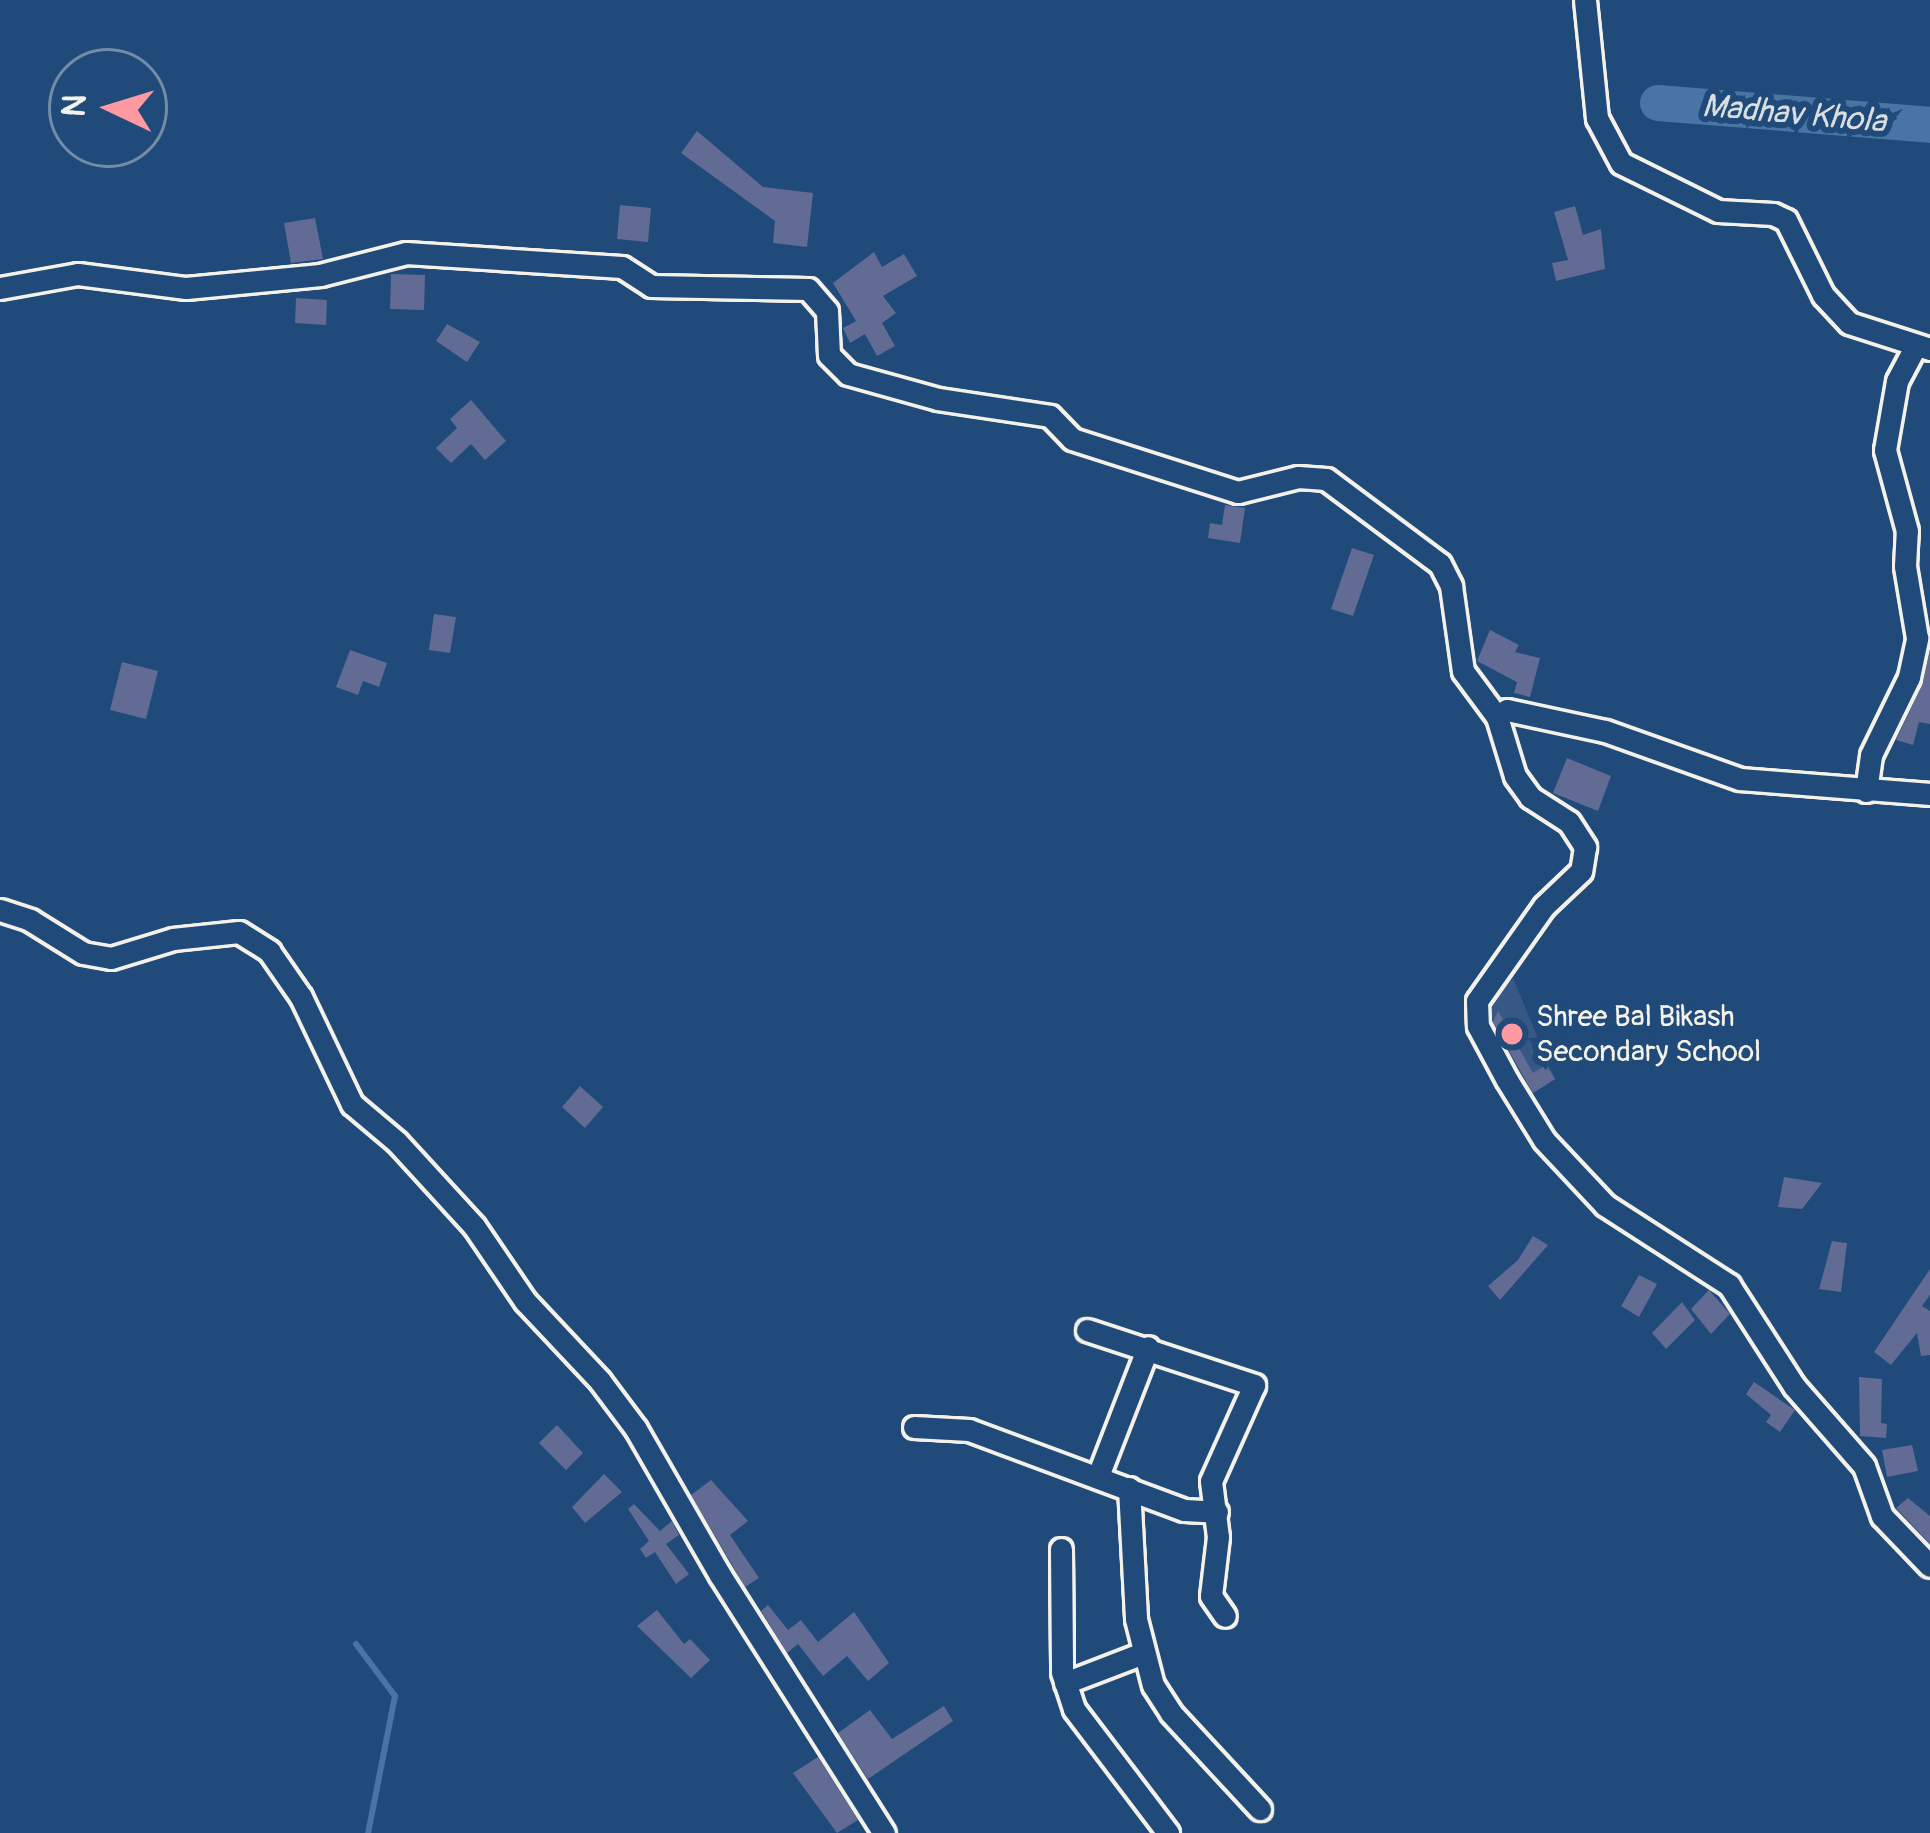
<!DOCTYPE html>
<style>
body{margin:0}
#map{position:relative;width:1930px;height:1833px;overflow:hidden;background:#1f4a7a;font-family:Pangolin,sans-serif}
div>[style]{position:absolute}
.built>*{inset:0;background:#375784}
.stream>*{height:6px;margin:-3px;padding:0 3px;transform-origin:3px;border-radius:3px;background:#4875a3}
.river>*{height:36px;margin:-18px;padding:0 18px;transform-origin:18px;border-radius:18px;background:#4875a3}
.building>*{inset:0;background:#616b94}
.roads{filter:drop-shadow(3px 0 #f4f1e8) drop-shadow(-3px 0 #f4f1e8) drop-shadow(0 3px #f4f1e8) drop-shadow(0 -3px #f4f1e8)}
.street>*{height:21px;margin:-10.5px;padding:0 10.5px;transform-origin:10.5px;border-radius:10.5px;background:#1f4a7a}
.dots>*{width:33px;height:33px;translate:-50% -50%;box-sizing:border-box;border:6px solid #1f4a7a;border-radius:50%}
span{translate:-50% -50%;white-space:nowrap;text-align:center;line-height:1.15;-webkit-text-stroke:12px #1f4a7a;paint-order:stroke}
.poi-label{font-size:30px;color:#f4f1e8}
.left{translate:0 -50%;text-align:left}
.water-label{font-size:33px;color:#dadede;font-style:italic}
.north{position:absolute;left:48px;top:48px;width:120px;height:120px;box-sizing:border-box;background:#1f4a7a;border:3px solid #748da6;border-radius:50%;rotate:274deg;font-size:33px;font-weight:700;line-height:48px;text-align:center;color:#f4f1e8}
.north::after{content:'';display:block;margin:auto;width:42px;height:54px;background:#ff9aa2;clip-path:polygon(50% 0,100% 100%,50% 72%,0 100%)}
</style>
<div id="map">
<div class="built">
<div style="clip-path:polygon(1513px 978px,1555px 1079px,1528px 1096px,1477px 1011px)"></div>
</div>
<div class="stream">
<div style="left:356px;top:1644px;width:65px;rotate:53.1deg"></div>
<div style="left:395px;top:1696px;width:140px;rotate:101.1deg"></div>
</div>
<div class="river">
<div style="left:1658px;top:103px;width:273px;rotate:4.6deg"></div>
</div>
<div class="building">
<div style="clip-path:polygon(697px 131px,763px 187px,813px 193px,807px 247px,773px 243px,775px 221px,681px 153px)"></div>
<div style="clip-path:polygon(620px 205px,651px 208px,648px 242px,617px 239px)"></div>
<div style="clip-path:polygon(1575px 206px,1583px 235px,1601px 229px,1605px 269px,1556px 281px,1552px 263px,1568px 260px,1554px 212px)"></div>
<div style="clip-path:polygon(315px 218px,323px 259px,291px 263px,284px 223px)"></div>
<div style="clip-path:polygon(874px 252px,882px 267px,904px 254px,917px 276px,883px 296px,896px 313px,882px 323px,895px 346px,877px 356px,865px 334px,850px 343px,843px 328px,856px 321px,833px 283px)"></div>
<div style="clip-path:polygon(391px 274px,425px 275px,424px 310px,390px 309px)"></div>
<div style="clip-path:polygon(296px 298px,327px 300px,326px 325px,295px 323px)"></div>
<div style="clip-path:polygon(447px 324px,480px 342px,467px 362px,436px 341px)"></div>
<div style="clip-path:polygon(471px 400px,506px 441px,485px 460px,471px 444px,451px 463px,436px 448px,457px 428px,450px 419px)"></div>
<div style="clip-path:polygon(1225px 505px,1245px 508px,1240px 543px,1208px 538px,1210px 523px,1222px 525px)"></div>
<div style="clip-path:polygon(1352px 548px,1374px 555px,1353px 616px,1331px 609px)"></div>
<div style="clip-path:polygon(434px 614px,456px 617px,450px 653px,429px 650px)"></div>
<div style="clip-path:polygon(1490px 630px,1519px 645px,1515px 652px,1540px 658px,1530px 697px,1514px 693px,1517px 682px,1477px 661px)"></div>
<div style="clip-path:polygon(1930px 649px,1930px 724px,1919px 722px,1913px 745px,1896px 740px,1923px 683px)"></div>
<div style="clip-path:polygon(350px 650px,387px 663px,379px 687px,363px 681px,358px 695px,336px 687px)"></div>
<div style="clip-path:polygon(122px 662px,158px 671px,146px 719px,110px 710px)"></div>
<div style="clip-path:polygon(1567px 758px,1611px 776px,1598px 811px,1553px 793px)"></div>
<div style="clip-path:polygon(1498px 1011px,1533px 1073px,1546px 1065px,1555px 1079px,1533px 1093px,1493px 1022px)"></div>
<div style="clip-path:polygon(580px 1086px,603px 1107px,585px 1128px,562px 1107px)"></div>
<div style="clip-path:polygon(1784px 1177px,1822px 1183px,1802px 1209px,1778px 1207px)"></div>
<div style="clip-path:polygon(1533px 1236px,1548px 1245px,1500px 1300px,1488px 1286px,1518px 1260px)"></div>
<div style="clip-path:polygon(1832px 1241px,1847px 1243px,1841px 1292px,1819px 1289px)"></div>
<div style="clip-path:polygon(1930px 1269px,1930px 1295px,1922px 1306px,1930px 1311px,1930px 1355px,1921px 1356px,1917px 1333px,1891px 1365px,1874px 1352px)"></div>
<div style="clip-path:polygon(1639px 1275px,1657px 1284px,1639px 1317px,1621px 1306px)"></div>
<div style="clip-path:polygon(1709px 1290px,1730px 1314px,1711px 1334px,1691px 1309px)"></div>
<div style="clip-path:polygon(1682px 1302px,1695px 1320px,1666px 1349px,1652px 1333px)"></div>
<div style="clip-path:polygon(1859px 1377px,1882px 1379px,1881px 1423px,1887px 1424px,1886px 1438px,1860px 1436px)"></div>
<div style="clip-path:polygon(1754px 1382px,1795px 1410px,1780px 1432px,1766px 1422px,1771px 1415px,1746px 1394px)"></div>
<div style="clip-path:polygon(557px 1425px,583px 1453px,566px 1470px,539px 1443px)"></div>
<div style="clip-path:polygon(1912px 1445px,1918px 1471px,1887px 1477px,1882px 1450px)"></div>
<div style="clip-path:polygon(604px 1474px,622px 1492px,585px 1523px,572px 1507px)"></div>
<div style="clip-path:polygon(711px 1480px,748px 1521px,730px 1535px,759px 1578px,745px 1587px,691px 1495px)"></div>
<div style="clip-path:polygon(1908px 1498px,1930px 1516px,1930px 1544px,1896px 1508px)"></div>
<div style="clip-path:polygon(634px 1504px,660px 1531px,672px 1521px,679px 1535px,666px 1544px,689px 1574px,676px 1584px,655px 1552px,646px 1558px,640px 1549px,649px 1541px,628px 1509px)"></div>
<div style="clip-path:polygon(768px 1605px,788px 1630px,801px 1620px,818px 1642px,854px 1612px,889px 1663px,868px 1681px,847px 1656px,823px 1676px,798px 1644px,787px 1653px,761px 1611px)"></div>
<div style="clip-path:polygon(657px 1610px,684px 1644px,690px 1639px,710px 1660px,691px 1678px,637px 1626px)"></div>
<div style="clip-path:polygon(944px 1706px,953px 1721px,868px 1779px,838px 1733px,870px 1710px,892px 1739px)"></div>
<div style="clip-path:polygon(818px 1757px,858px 1820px,837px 1833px,793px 1773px)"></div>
</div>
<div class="roads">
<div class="street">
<div style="left:1585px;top:0;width:119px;rotate:84.2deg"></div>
<div style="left:1597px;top:118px;width:51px;rotate:61.9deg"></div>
<div style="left:1621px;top:163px;width:108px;rotate:26.3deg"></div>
<div style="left:1718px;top:211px;width:55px;rotate:3.1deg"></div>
<div style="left:1773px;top:214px;width:14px;rotate:25deg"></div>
<div style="left:1786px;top:220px;width:84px;rotate:63.7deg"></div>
<div style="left:1823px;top:295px;width:38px;rotate:47deg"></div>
<div style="left:1849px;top:323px;width:85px;rotate:17.8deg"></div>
<div style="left:0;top:288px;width:79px;rotate:-10.2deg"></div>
<div style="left:78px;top:274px;width:109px;rotate:7.4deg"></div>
<div style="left:186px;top:288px;width:135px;rotate:-5.5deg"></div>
<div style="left:320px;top:275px;width:89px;rotate:-14.3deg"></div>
<div style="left:406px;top:253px;width:216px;rotate:3.7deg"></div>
<div style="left:622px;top:267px;width:35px;rotate:33deg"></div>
<div style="left:651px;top:286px;width:157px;rotate:1.1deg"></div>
<div style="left:808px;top:289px;width:29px;rotate:49deg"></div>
<div style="left:827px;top:311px;width:44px;rotate:87.4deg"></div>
<div style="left:829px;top:355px;width:27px;rotate:45deg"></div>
<div style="left:848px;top:374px;width:93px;rotate:15.5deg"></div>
<div style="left:938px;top:399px;width:113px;rotate:8.6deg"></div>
<div style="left:1050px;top:416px;width:32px;rotate:46deg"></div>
<div style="left:1072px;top:439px;width:174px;rotate:17.7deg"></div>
<div style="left:1238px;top:492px;width:62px;rotate:-14deg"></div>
<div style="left:1298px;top:477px;width:28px;rotate:4deg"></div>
<div style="left:1326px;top:479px;width:142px;rotate:36.7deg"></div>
<div style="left:1440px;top:564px;width:25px;rotate:63deg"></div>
<div style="left:1451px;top:586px;width:86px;rotate:82deg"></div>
<div style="left:1463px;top:671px;width:57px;rotate:53.5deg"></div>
<div style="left:1497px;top:717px;width:62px;rotate:73deg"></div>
<div style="left:1515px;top:776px;width:26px;rotate:54deg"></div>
<div style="left:1530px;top:797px;width:46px;rotate:32.7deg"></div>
<div style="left:1569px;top:822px;width:30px;rotate:57deg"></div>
<div style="left:1585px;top:847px;width:24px;rotate:99deg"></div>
<div style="left:1581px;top:871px;width:51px;rotate:136.6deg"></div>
<div style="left:1544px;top:906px;width:116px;rotate:125.2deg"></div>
<div style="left:1477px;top:1001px;width:25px;rotate:88deg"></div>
<div style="left:1478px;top:1026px;width:61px;rotate:61.8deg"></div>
<div style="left:1507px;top:1080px;width:70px;rotate:58.3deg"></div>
<div style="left:1544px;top:1140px;width:89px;rotate:46.8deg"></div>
<div style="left:1605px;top:1205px;width:148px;rotate:32.8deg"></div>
<div style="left:1729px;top:1285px;width:120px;rotate:57.2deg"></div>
<div style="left:1794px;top:1386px;width:106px;rotate:48.8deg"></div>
<div style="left:1864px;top:1466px;width:53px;rotate:70.2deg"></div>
<div style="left:1882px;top:1516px;width:69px;rotate:46.2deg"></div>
<div style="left:1497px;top:717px;width:12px;rotate:-35deg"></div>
<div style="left:1507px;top:710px;width:100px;rotate:12.1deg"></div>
<div style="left:1605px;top:731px;width:143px;rotate:19.6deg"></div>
<div style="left:1740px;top:779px;width:191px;rotate:4.5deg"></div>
<div style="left:1866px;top:791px;width:36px;rotate:-82deg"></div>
<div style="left:1871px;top:755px;width:87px;rotate:-64deg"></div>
<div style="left:1909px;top:677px;width:40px;rotate:-78deg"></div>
<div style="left:1917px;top:638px;width:73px;rotate:-99.5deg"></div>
<div style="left:1905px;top:566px;width:35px;rotate:-87deg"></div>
<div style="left:1907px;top:531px;width:84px;rotate:-105.2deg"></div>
<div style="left:1885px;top:450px;width:70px;rotate:-80.1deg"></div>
<div style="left:1897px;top:381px;width:40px;rotate:-62deg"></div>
<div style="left:0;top:910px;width:32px;rotate:18deg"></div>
<div style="left:30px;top:920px;width:62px;rotate:31.9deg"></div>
<div style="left:83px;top:953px;width:28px;rotate:10deg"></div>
<div style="left:111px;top:958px;width:65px;rotate:-17deg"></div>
<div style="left:173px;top:939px;width:66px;rotate:-6.1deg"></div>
<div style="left:239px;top:932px;width:36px;rotate:32deg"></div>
<div style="left:269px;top:951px;width:56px;rotate:55.2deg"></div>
<div style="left:301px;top:997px;width:119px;rotate:64.5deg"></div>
<div style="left:352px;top:1104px;width:59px;rotate:40.2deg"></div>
<div style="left:397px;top:1142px;width:114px;rotate:47.5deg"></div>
<div style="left:474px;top:1226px;width:91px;rotate:55.8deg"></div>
<div style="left:525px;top:1301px;width:110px;rotate:46.8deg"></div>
<div style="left:600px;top:1381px;width:60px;rotate:53.1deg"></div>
<div style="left:636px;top:1429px;width:168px;rotate:60.1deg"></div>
<div style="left:720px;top:1575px;width:306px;rotate:57.6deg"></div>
<div style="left:1087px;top:1330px;width:176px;rotate:18.2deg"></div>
<div style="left:1254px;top:1385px;width:105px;rotate:114.1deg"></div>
<div style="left:1211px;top:1481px;width:56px;rotate:82.9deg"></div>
<div style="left:1218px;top:1537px;width:59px;rotate:96.8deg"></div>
<div style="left:1211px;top:1596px;width:24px;rotate:55deg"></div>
<div style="left:914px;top:1427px;width:55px;rotate:3.1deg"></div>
<div style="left:969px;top:1430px;width:229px;rotate:20.4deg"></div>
<div style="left:1184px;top:1510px;width:33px;rotate:3deg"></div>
<div style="left:1098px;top:1476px;width:138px;rotate:-68.8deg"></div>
<div style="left:1129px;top:1488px;width:131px;rotate:86.9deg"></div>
<div style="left:1136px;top:1619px;width:68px;rotate:75.6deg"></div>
<div style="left:1153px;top:1685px;width:33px;rotate:57deg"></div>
<div style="left:1171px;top:1713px;width:131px;rotate:47.2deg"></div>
<div style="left:1061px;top:1549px;width:123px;rotate:89.5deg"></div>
<div style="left:1062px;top:1672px;width:39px;rotate:72deg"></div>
<div style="left:1074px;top:1709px;width:156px;rotate:52.8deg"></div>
<div style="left:1065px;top:1683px;width:84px;rotate:-21deg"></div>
</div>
</div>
<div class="dots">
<div style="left:1512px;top:1034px;background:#ff9aa2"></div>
</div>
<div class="poi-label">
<span class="left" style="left:1536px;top:1034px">Shree Bal Bikash<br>Secondary School</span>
</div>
<div class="water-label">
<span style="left:1794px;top:114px;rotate:5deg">Madhav Khola</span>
</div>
<div class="north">N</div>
</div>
